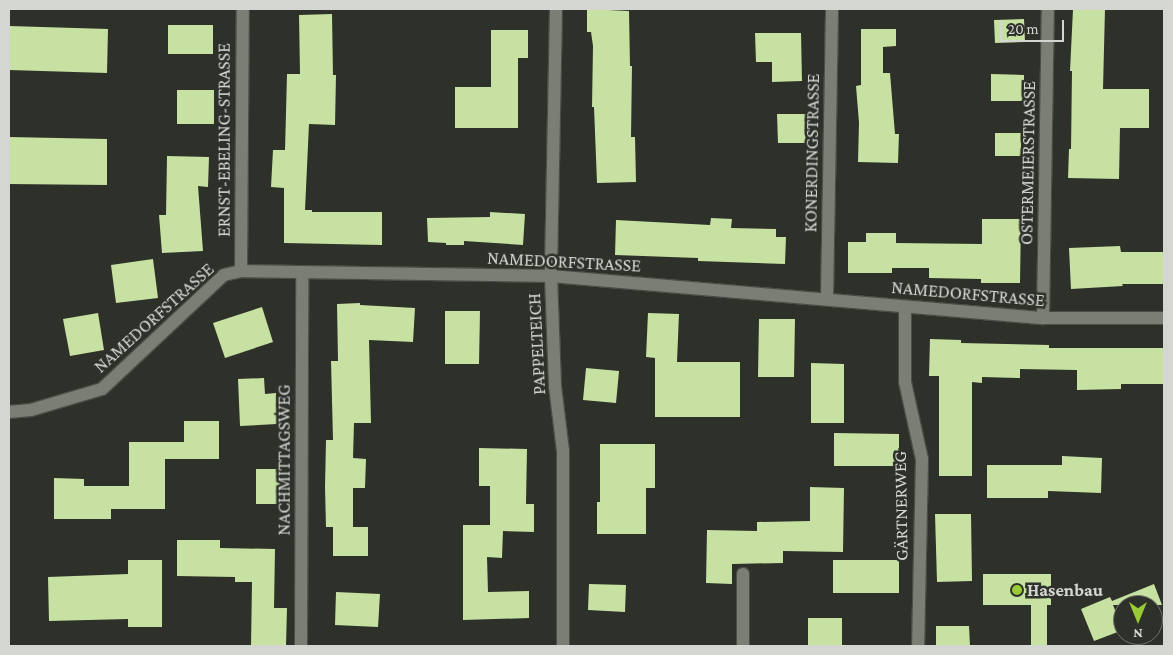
<!DOCTYPE html>
<meta charset="utf-8">
<style>
body{margin:0}
#map{position:relative;width:1173px;height:655px;overflow:hidden;background:#2e3129;font-family:"Crimson Pro",serif}
div>[style]{position:absolute}
.building>*{inset:0;background:#c6e1a1}
.roads{filter:drop-shadow(1px 0 #4b4e47) drop-shadow(-1px 0 #4b4e47) drop-shadow(0 1px #4b4e47) drop-shadow(0 -1px #4b4e47)}
.minor>*{height:12px;margin:-6px;padding:0 6px;transform-origin:6px;border-radius:6px;background:#7a7e74}
.dots>*{width:14px;height:14px;translate:-50% -50%;box-sizing:border-box;border:2px solid #2e3129;border-radius:50%}
span{translate:-50% -50%;white-space:nowrap;text-align:center;line-height:1.15;-webkit-text-stroke:5px #2e3129;paint-order:stroke}
.street-label{font-size:18px;color:#d4d6d1}
.poi-label{font-size:18px;color:#d4d6d1;font-weight:700}
.left{translate:0 -50%;text-align:left}
.frame{position:absolute;inset:0;border:10px solid #d4d6d1;pointer-events:none}
.north{position:absolute;left:1113px;top:595px;width:50px;height:50px;box-sizing:border-box;background:#2e3129;border:1px solid #70736c;border-radius:50%;rotate:180deg;font-size:14px;font-weight:700;line-height:20px;text-align:center;color:#d4d6d1}
.north::after{content:'';display:block;margin:auto;width:18px;height:22px;background:#99cb35;clip-path:polygon(50% 0,100% 100%,50% 72%,0 100%)}
.scale{position:absolute;left:1000px;top:20px;width:64px;height:22px;box-sizing:border-box;border:2px solid #d4d6d1;border-top:0;padding-left:6px;font-size:15px;line-height:18px;white-space:nowrap;color:#d4d6d1;-webkit-text-stroke:4px #2e3129;paint-order:stroke}
</style>
<div id="map">
<div class="building">
<div style="clip-path:polygon(587px 9px,629px 11px,630px 66px,632px 66px,631px 137px,635px 137px,636px 182px,597px 183px,594px 107px,592px 107px,593px 46px,591px 32px,587px 32px)"></div>
<div style="clip-path:polygon(1073px 9px,1105px 9px,1103px 89px,1149px 89px,1149px 128px,1120px 128px,1119px 179px,1068px 178px,1069px 149px,1071px 149px,1072px 71px,1070px 71px)"></div>
<div style="clip-path:polygon(332px 14px,333px 75px,336px 75px,335px 125px,309px 124px,305px 210px,312px 210px,312px 212px,382px 212px,382px 245px,284px 243px,284px 188px,271px 187px,273px 150px,285px 150px,287px 74px,300px 74px,299px 15px)"></div>
<div style="clip-path:polygon(1024px 19px,1025px 42px,995px 43px,994px 20px)"></div>
<div style="clip-path:polygon(168px 25px,213px 25px,213px 54px,168px 54px)"></div>
<div style="clip-path:polygon(9px 26px,108px 29px,107px 73px,9px 70px)"></div>
<div style="clip-path:polygon(861px 29px,896px 29px,896px 46px,883px 47px,883px 73px,890px 73px,895px 134px,899px 134px,898px 163px,858px 162px,859px 123px,856px 86px,861px 85px)"></div>
<div style="clip-path:polygon(491px 30px,528px 30px,528px 58px,518px 58px,518px 128px,455px 128px,455px 87px,491px 87px)"></div>
<div style="clip-path:polygon(755px 33px,801px 33px,802px 81px,772px 82px,772px 62px,756px 62px)"></div>
<div style="clip-path:polygon(991px 74px,1024px 75px,1024px 101px,991px 101px)"></div>
<div style="clip-path:polygon(177px 90px,214px 90px,214px 124px,177px 124px)"></div>
<div style="clip-path:polygon(777px 114px,811px 114px,811px 143px,778px 143px)"></div>
<div style="clip-path:polygon(995px 133px,1021px 133px,1021px 156px,995px 156px)"></div>
<div style="clip-path:polygon(9px 137px,107px 139px,107px 185px,9px 184px)"></div>
<div style="clip-path:polygon(167px 156px,209px 157px,208px 187px,198px 186px,203px 251px,162px 253px,159px 215px,166px 215px)"></div>
<div style="clip-path:polygon(490px 212px,525px 214px,523px 245px,464px 241px,464px 245px,446px 245px,446px 243px,428px 242px,427px 218px,490px 217px)"></div>
<div style="clip-path:polygon(711px 218px,732px 219px,731px 228px,776px 229px,776px 237px,786px 237px,785px 264px,698px 261px,698px 258px,615px 255px,616px 220px,710px 225px)"></div>
<div style="clip-path:polygon(982px 219px,1021px 219px,1020px 283px,981px 283px,981px 279px,929px 278px,929px 268px,892px 268px,892px 273px,848px 273px,848px 242px,866px 242px,866px 233px,896px 233px,896px 243px,982px 244px)"></div>
<div style="clip-path:polygon(1120px 246px,1121px 252px,1164px 252px,1164px 284px,1122px 284px,1123px 286px,1071px 289px,1069px 248px)"></div>
<div style="clip-path:polygon(153px 259px,158px 298px,116px 303px,111px 265px)"></div>
<div style="clip-path:polygon(360px 303px,360px 305px,415px 308px,413px 342px,369px 340px,371px 423px,354px 423px,353px 458px,366px 459px,365px 488px,353px 488px,353px 527px,368px 527px,368px 556px,333px 556px,333px 527px,326px 527px,325px 487px,326px 440px,333px 440px,331px 361px,338px 361px,337px 304px)"></div>
<div style="clip-path:polygon(262px 307px,273px 342px,225px 358px,213px 323px)"></div>
<div style="clip-path:polygon(445px 311px,480px 311px,479px 364px,445px 364px)"></div>
<div style="clip-path:polygon(98px 313px,104px 350px,70px 356px,63px 319px)"></div>
<div style="clip-path:polygon(648px 313px,679px 314px,677px 362px,740px 362px,740px 417px,655px 417px,655px 358px,646px 357px)"></div>
<div style="clip-path:polygon(759px 319px,795px 319px,794px 377px,758px 377px)"></div>
<div style="clip-path:polygon(930px 339px,961px 340px,961px 343px,1049px 345px,1049px 348px,1164px 348px,1164px 384px,1121px 384px,1121px 389px,1077px 390px,1077px 370px,1020px 369px,1020px 378px,982px 377px,982px 383px,972px 382px,972px 476px,939px 476px,939px 376px,929px 376px)"></div>
<div style="clip-path:polygon(811px 363px,844px 364px,844px 423px,811px 423px)"></div>
<div style="clip-path:polygon(586px 368px,619px 371px,616px 403px,583px 400px)"></div>
<div style="clip-path:polygon(264px 378px,265px 394px,276px 393px,277px 424px,240px 426px,238px 379px)"></div>
<div style="clip-path:polygon(184px 421px,219px 421px,219px 459px,165px 459px,165px 509px,111px 509px,111px 519px,54px 519px,54px 478px,84px 479px,84px 486px,129px 486px,129px 442px,184px 442px)"></div>
<div style="clip-path:polygon(834px 433px,899px 434px,899px 466px,834px 466px)"></div>
<div style="clip-path:polygon(600px 444px,655px 444px,655px 488px,646px 488px,646px 534px,597px 534px,597px 502px,600px 502px)"></div>
<div style="clip-path:polygon(479px 448px,527px 449px,526px 504px,534px 504px,534px 532px,503px 531px,502px 558px,487px 557px,488px 592px,529px 591px,529px 618px,463px 620px,463px 525px,490px 525px,490px 486px,479px 486px)"></div>
<div style="clip-path:polygon(1062px 456px,1102px 458px,1101px 493px,1048px 491px,1048px 498px,987px 498px,987px 465px,1062px 465px)"></div>
<div style="clip-path:polygon(256px 469px,281px 469px,281px 504px,256px 504px)"></div>
<div style="clip-path:polygon(810px 487px,844px 488px,843px 552px,783px 551px,783px 563px,732px 564px,732px 584px,706px 583px,707px 530px,757px 531px,757px 522px,810px 521px)"></div>
<div style="clip-path:polygon(935px 514px,971px 514px,972px 581px,937px 582px)"></div>
<div style="clip-path:polygon(177px 540px,220px 540px,220px 548px,275px 549px,274px 608px,287px 608px,286px 646px,251px 646px,252px 582px,235px 582px,235px 577px,177px 576px)"></div>
<div style="clip-path:polygon(128px 560px,162px 560px,162px 627px,128px 627px,128px 619px,49px 621px,48px 577px,128px 574px)"></div>
<div style="clip-path:polygon(833px 560px,899px 560px,899px 593px,833px 593px)"></div>
<div style="clip-path:polygon(983px 574px,1051px 574px,1051px 605px,1047px 605px,1047px 646px,1031px 646px,1031px 605px,983px 605px)"></div>
<div style="clip-path:polygon(589px 584px,626px 585px,625px 612px,588px 610px)"></div>
<div style="clip-path:polygon(1154px 584px,1162px 605px,1113px 605px,1123px 630px,1094px 641px,1081px 609px,1110px 597px,1112px 601px)"></div>
<div style="clip-path:polygon(336px 592px,380px 594px,378px 627px,335px 625px)"></div>
<div style="clip-path:polygon(808px 618px,842px 618px,842px 646px,808px 646px)"></div>
<div style="clip-path:polygon(936px 626px,969px 626px,970px 646px,936px 646px)"></div>
</div>
<div class="roads">
<div class="minor">
<div style="left:556px;top:9px;width:267px;rotate:91.1deg"></div>
<div style="left:551px;top:276px;width:110px;rotate:87.9deg"></div>
<div style="left:555px;top:386px;width:65px;rotate:83deg"></div>
<div style="left:563px;top:451px;width:195px;rotate:90deg"></div>
<div style="left:241px;top:271px;width:262px;rotate:-89.6deg"></div>
<div style="left:827px;top:298px;width:289px;rotate:-89deg"></div>
<div style="left:905px;top:307px;width:75px;rotate:90deg"></div>
<div style="left:905px;top:382px;width:79px;rotate:77.6deg"></div>
<div style="left:922px;top:459px;width:187px;rotate:91.2deg"></div>
<div style="left:1043px;top:318px;width:309px;rotate:-89.1deg"></div>
<div style="left:9px;top:412px;width:22px;rotate:-5deg"></div>
<div style="left:31px;top:410px;width:74px;rotate:-16.5deg"></div>
<div style="left:102px;top:389px;width:167px;rotate:-43.1deg"></div>
<div style="left:224px;top:275px;width:17px;rotate:-13deg"></div>
<div style="left:241px;top:271px;width:310px;rotate:0.9deg"></div>
<div style="left:551px;top:276px;width:494px;rotate:4.9deg"></div>
<div style="left:1043px;top:318px;width:121px"></div>
<div style="left:743px;top:574px;width:72px;rotate:90deg"></div>
<div style="left:301px;top:646px;width:373px;rotate:-89.8deg"></div>
</div>
</div>
<div class="dots">
<div style="left:1017px;top:590px;background:#99cb35"></div>
</div>
<div class="street-label">
<span style="left:224px;top:140px;rotate:-90deg">ERNST-EBELING-STRASSE</span>
<span style="left:812px;top:153px;rotate:-89deg">KONERDINGSTRASSE</span>
<span style="left:1028px;top:163px;rotate:-89deg">OSTERMEIERSTRASSE</span>
<span style="left:564px;top:262px;rotate:3deg">NAMEDORFSTRASSE</span>
<span style="left:968px;top:294px;rotate:5deg">NAMEDORFSTRASSE</span>
<span style="left:154px;top:318px;rotate:-42deg">NAMEDORFSTRASSE</span>
<span style="left:537px;top:344px;rotate:-93deg">PAPPELTEICH</span>
<span style="left:284px;top:460px;rotate:-90deg">NACHMITTAGSWEG</span>
<span style="left:901px;top:506px;rotate:-91deg">GÄRTNERWEG</span>
</div>
<div class="poi-label">
<span class="left" style="left:1027px;top:590px">Hasenbau</span>
</div>
<div class="frame"></div>
<div class="north">N</div>
<div class="scale">20 m</div>
</div>
